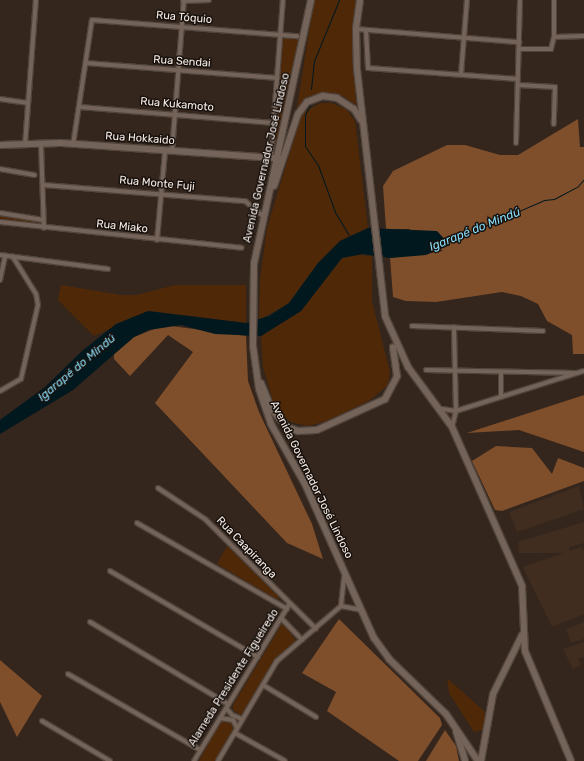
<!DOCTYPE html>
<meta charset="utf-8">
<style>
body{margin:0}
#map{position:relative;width:584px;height:761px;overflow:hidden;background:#34261c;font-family:Rubik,sans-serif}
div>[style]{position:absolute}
.built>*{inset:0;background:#412d1f}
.green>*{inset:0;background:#4f2808}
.forest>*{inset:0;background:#7f4e2b}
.water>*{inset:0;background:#01181f}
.stream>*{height:1px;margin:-0.5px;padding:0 0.5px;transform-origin:0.5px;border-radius:0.5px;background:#01181f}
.roads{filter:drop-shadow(1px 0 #50443c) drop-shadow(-1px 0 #50443c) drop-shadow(0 1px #50443c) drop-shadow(0 -1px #50443c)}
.street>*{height:4px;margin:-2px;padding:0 2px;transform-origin:2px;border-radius:2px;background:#746358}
.secondary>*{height:6px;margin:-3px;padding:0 3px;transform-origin:3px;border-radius:3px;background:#746358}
span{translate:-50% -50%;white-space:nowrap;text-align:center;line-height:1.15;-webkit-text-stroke:3px #17100c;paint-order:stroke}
.street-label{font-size:11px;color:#f7ede7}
.water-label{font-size:12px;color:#87ddf7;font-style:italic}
</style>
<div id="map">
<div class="built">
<div style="clip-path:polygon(579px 486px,584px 509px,517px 532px,509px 512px)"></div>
<div style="clip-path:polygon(584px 522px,584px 543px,569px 547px,570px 551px,582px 547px,584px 551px,584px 614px,552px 627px,523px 567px,564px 553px,519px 553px,518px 542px)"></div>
<div style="clip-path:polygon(584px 622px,584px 639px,571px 643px,566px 629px)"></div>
<div style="clip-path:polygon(584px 642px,584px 657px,578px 659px,581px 665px,573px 669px,563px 649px)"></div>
</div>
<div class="green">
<div style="clip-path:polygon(314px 0,357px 0,353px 51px,356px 105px,341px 95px,327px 93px,310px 97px,297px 108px)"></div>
<div style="clip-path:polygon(283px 36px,299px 38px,275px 155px,273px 155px)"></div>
<div style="clip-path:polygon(321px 103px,331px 103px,346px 109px,355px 121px,368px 228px,340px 241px,318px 263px,289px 303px,259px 320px,260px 279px,267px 228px,302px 113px)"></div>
<div style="clip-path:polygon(0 215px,38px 220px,38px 225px,0 219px)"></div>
<div style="clip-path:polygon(351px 254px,372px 256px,372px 301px,390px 372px,388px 385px,369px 401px,324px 422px,308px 426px,291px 422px,280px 414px,273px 401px,263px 367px,261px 336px,301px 311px,342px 258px)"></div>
<div style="clip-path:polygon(61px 285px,121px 295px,137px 295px,175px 285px,246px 285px,246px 323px,148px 311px,94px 336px,58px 300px)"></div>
<div style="clip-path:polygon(227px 546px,279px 597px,278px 600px,217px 564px)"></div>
<div style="clip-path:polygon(283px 622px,296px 641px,278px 658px,242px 716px,233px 710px,233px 705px)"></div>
<div style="clip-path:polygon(447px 678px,484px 711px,488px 729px,474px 732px,449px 693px)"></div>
<div style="clip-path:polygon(228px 719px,235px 730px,216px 761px,199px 761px,221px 720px)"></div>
</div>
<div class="forest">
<div style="clip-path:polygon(578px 119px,580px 147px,584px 147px,584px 354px,573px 354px,572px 335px,547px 321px,538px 304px,521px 296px,502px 292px,436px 302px,406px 301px,393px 297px,390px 258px,443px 251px,409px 229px,386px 229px,383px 186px,393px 171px,447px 145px,465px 145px,500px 155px,518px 155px)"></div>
<div style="clip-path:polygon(164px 325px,246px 336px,248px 381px,259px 412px,312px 524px,323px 559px,287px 543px,155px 403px,193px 352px,168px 335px,130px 376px,114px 359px,114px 354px,134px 337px)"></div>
<div style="clip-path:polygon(584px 395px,584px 452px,519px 430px,467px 433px)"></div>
<div style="clip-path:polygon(496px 446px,532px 448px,552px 474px,558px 458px,584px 468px,584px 481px,502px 511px,495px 510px,472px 461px)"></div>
<div style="clip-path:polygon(339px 619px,440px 718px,442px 725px,418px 761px,399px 761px,327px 711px,336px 692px,302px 673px)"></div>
<div style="clip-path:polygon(0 660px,42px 696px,17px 737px,0 702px)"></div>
<div style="clip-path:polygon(445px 730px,456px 746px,459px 761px,426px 761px)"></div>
</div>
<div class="water">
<div style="clip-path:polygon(368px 228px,437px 231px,450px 245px,426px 255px,390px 258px,363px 254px,342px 258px,301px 311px,261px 336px,215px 334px,181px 325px,149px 330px,134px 337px,73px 390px,0 434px,0 420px,45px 387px,82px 351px,116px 324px,148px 311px,246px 323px,269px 316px,289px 303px,318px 263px,340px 241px)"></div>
</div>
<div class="stream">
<div style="left:311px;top:89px;width:28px;rotate:-84deg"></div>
<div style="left:314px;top:61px;width:66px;rotate:-67.7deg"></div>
<div style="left:311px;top:103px;width:13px;rotate:117deg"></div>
<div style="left:305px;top:115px;width:31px;rotate:90deg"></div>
<div style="left:305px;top:146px;width:23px;rotate:56deg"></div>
<div style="left:318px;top:165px;width:50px;rotate:70.1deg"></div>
<div style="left:335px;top:212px;width:27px;rotate:59deg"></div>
<div style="left:448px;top:242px;width:105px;rotate:-23.6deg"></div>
<div style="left:544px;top:200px;width:10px;rotate:-6deg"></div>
<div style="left:554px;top:199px;width:27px;rotate:-28deg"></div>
<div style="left:578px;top:186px;width:9px;rotate:-49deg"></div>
</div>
<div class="roads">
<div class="street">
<div style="left:183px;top:1px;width:26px;rotate:-2deg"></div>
<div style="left:356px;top:29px;width:164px;rotate:4.6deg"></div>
<div style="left:366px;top:30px;width:38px;rotate:87deg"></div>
<div style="left:368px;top:68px;width:150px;rotate:4.2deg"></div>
<div style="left:554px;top:37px;width:30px;rotate:-2deg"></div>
<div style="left:519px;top:49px;width:32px"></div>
<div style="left:551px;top:49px;width:12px;rotate:-76deg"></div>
<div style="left:554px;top:37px;width:37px;rotate:-90deg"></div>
<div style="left:86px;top:63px;width:192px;rotate:4.5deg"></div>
<div style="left:461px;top:74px;width:74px;rotate:-85.4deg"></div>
<div style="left:518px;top:85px;width:37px;rotate:3deg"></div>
<div style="left:555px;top:87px;width:37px;rotate:92deg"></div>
<div style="left:0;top:99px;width:27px;rotate:8deg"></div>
<div style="left:80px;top:107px;width:194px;rotate:4.7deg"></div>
<div style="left:516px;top:143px;width:143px;rotate:-88.4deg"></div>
<div style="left:41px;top:144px;width:84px;rotate:88deg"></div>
<div style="left:25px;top:145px;width:145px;rotate:-85.7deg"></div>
<div style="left:73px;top:145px;width:126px;rotate:-81.4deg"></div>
<div style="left:92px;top:20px;width:206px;rotate:4.5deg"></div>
<div style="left:172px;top:151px;width:151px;rotate:-85.5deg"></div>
<div style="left:271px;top:158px;width:158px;rotate:-85.7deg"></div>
<div style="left:0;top:169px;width:35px;rotate:10deg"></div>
<div style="left:44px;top:185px;width:202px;rotate:4.6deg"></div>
<div style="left:245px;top:201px;width:23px;rotate:40deg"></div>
<div style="left:0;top:213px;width:44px;rotate:9.2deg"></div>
<div style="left:0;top:222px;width:243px;rotate:6.1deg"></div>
<div style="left:157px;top:240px;width:88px;rotate:-84.8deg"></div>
<div style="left:0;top:255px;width:109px;rotate:7.4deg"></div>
<div style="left:0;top:280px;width:25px;rotate:-78deg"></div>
<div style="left:412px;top:326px;width:131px;rotate:2.2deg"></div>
<div style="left:426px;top:370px;width:151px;rotate:1.1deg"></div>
<div style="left:0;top:391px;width:24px;rotate:-30deg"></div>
<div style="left:21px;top:379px;width:76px;rotate:-77.1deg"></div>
<div style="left:38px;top:305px;width:11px;rotate:-100deg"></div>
<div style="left:36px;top:294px;width:44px;rotate:-121.9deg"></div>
<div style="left:501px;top:397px;width:25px;rotate:-90deg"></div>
<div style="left:442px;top:409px;width:14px;rotate:8deg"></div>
<div style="left:456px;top:411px;width:134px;rotate:-17.4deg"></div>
<div style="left:452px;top:427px;width:16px;rotate:-76deg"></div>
<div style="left:456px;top:411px;width:84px;rotate:-91.4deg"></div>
<div style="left:158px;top:488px;width:56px;rotate:33.4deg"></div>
<div style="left:205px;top:519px;width:156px;rotate:44.7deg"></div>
<div style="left:137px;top:523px;width:173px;rotate:29.8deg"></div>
<div style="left:110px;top:571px;width:171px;rotate:30.2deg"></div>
<div style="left:341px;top:606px;width:20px;rotate:11deg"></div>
<div style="left:282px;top:619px;width:29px;rotate:46deg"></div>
<div style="left:90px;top:622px;width:161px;rotate:30.7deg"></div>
<div style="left:68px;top:674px;width:152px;rotate:29.9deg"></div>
<div style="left:263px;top:685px;width:62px;rotate:31.1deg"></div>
<div style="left:226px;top:708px;width:9px;rotate:49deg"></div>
<div style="left:232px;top:715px;width:11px;rotate:22deg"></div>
<div style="left:220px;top:718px;width:13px;rotate:9deg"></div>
<div style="left:233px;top:720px;width:9px;rotate:63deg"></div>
<div style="left:42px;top:721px;width:79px;rotate:30.5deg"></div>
<div style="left:235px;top:733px;width:57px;rotate:29.2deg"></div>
<div style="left:194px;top:761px;width:183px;rotate:-58.7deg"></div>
<div style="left:218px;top:761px;width:116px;rotate:-59.5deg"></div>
<div style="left:277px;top:661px;width:84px;rotate:-40.7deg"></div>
<div style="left:341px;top:606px;width:31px;rotate:-84deg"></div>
</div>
<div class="secondary">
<div style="left:311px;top:0;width:269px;rotate:102.2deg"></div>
<div style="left:254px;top:263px;width:83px;rotate:90.7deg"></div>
<div style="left:253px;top:346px;width:43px;rotate:82.1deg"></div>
<div style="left:259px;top:389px;width:37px;rotate:71deg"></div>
<div style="left:271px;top:424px;width:69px;rotate:60.5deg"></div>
<div style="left:305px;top:484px;width:169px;rotate:65.9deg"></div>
<div style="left:374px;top:638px;width:26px;rotate:54deg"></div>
<div style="left:389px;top:659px;width:79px;rotate:44deg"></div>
<div style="left:446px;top:714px;width:57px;rotate:55.8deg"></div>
<div style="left:360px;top:0;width:29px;rotate:98deg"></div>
<div style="left:356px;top:29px;width:40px;rotate:88.6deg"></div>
<div style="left:357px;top:69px;width:249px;rotate:83.5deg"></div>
<div style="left:385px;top:316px;width:56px;rotate:65.7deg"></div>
<div style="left:408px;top:367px;width:74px;rotate:53.7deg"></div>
<div style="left:452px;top:427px;width:174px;rotate:66.2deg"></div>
<div style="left:522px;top:586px;width:65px;rotate:87.4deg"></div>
<div style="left:525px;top:651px;width:119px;rotate:67.3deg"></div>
<div style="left:0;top:145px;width:61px;rotate:-1.9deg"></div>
<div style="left:61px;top:143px;width:218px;rotate:4deg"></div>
<div style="left:274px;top:186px;width:76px;rotate:-71.6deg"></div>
<div style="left:298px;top:114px;width:15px;rotate:-53deg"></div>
<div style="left:307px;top:102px;width:17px;rotate:-21deg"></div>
<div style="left:323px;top:96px;width:14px;rotate:8deg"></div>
<div style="left:337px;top:98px;width:20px;rotate:33deg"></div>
<div style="left:354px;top:109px;width:13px;rotate:58deg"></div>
<div style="left:261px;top:383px;width:29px;rotate:68deg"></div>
<div style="left:272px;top:410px;width:23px;rotate:49deg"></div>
<div style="left:287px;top:427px;width:12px;rotate:20deg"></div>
<div style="left:298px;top:431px;width:19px;rotate:-3deg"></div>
<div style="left:317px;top:430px;width:75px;rotate:-24.5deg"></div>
<div style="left:385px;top:399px;width:26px;rotate:-62deg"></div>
<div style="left:397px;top:376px;width:29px;rotate:-98deg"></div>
<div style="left:456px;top:731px;width:31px;rotate:73deg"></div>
<div style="left:481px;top:761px;width:68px;rotate:-79.8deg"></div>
<div style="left:493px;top:694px;width:66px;rotate:-63.8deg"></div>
</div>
</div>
<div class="street-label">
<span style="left:184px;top:18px;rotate:5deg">Rua Tóquio</span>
<span style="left:182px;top:62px;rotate:4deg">Rua Sendai</span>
<span style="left:177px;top:105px;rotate:5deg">Rua Kukamoto</span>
<span style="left:140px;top:139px;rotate:4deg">Rua Hokkaido</span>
<span style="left:267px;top:158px;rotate:-77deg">Avenida Governador José Lindoso</span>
<span style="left:157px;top:184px;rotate:5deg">Rua Monte Fuji</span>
<span style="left:122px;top:227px;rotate:6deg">Rua Miako</span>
<span style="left:311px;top:480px;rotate:64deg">Avenida Governador José Lindoso</span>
<span style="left:246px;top:548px;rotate:46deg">Rua Caapiranga</span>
<span style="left:234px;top:678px;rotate:-58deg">Alameda Presidente Figueiredo</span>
</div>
<div class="water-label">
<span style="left:475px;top:230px;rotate:-22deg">Igarapé do Mindú</span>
<span style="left:77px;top:368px;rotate:-40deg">Igarapé do Mindú</span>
</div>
</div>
